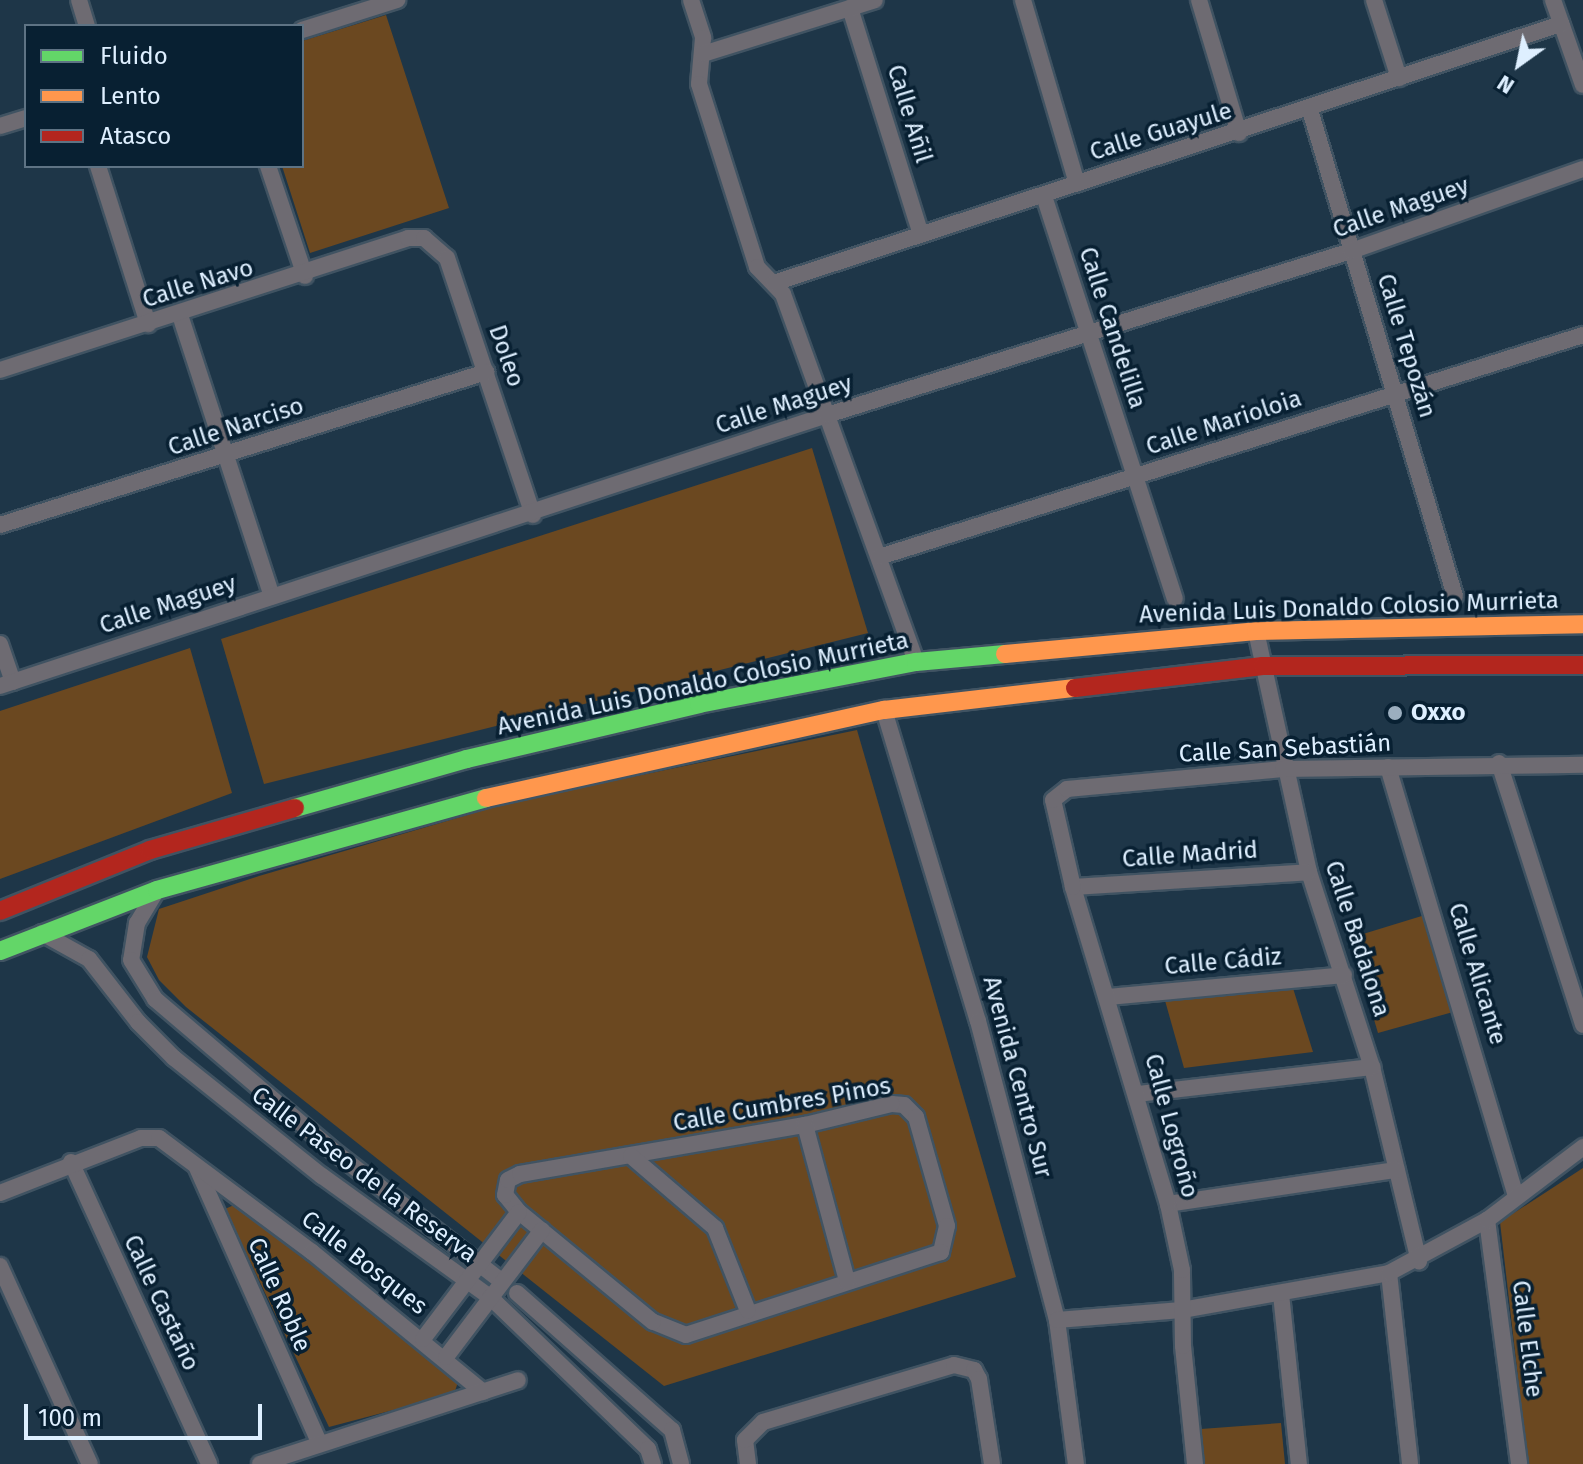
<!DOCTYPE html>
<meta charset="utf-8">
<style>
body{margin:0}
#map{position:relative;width:1583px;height:1464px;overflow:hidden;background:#1e3648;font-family:"Fira Sans",sans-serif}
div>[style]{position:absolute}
.green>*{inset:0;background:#6b4820}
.roads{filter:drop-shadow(2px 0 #405362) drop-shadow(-2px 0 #405362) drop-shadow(0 2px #405362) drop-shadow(0 -2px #405362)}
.street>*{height:16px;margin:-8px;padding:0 8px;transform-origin:8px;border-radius:8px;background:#6e6b72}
.fast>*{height:18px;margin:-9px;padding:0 9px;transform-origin:9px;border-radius:9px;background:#63d668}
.slow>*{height:18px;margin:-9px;padding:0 9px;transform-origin:9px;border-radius:9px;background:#ff974d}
.jam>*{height:18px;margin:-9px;padding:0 9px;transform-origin:9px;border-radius:9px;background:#b3261e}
.dots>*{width:22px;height:22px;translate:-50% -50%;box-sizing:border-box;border:4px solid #082032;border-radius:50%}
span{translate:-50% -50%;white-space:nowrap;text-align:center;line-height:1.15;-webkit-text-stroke:7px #082032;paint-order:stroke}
.street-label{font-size:24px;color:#deefff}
.poi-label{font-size:24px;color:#deefff;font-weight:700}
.left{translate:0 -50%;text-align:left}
.legend{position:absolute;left:24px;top:24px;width:280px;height:144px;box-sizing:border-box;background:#082032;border:2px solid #5e7384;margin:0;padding:10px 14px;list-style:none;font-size:24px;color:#deefff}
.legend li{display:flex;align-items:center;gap:16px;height:40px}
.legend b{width:40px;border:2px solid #5e7384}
.north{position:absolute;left:1479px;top:24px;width:80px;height:80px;-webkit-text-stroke:6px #082032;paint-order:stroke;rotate:213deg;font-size:22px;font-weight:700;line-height:32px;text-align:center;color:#deefff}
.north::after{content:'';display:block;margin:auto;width:28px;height:36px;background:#deefff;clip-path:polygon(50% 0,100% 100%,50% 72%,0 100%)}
.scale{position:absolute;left:24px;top:1404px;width:238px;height:36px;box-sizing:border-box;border:4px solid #deefff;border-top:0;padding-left:10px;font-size:24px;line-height:28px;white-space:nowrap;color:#deefff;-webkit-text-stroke:6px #082032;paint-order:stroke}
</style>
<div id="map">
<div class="green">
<div style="clip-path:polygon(386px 15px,449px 208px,310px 253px,282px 166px,302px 166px,302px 41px)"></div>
<div style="clip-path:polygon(812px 448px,868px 633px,264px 784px,221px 639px)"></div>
<div style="clip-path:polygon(190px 648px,232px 793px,0 879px,0 711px)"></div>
<div style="clip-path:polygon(857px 730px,1016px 1277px,664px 1386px,186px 1007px,159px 980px,147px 957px,159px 909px,259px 876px,512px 802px)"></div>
<div style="clip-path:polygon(1425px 915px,1453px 1012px,1378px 1033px,1350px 938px)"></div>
<div style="clip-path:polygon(1292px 985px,1313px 1052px,1184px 1068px,1164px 997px)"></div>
<div style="clip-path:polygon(1583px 1168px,1583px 1464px,1528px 1464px,1500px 1222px)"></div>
<div style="clip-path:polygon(234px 1205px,459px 1379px,454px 1394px,329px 1427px,225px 1209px)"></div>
<div style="clip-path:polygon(1281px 1423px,1285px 1464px,1204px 1464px,1201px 1429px)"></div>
</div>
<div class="roads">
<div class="street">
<div style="left:79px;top:0;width:27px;rotate:73deg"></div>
<div style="left:691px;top:0;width:40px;rotate:72deg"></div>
<div style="left:703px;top:38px;width:46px;rotate:95deg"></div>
<div style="left:699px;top:84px;width:192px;rotate:72.4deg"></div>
<div style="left:757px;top:267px;width:37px;rotate:46deg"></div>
<div style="left:783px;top:294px;width:391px;rotate:70.1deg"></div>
<div style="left:1023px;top:0;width:191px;rotate:73.6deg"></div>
<div style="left:1199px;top:0;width:139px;rotate:73.3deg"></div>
<div style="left:1374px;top:0;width:82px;rotate:72.2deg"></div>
<div style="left:1553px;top:0;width:90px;rotate:70.6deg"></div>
<div style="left:850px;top:8px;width:237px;rotate:72.6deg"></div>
<div style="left:302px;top:30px;width:100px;rotate:-17.5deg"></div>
<div style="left:703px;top:54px;width:180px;rotate:-17.4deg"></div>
<div style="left:1310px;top:110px;width:507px;rotate:73.39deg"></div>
<div style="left:0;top:126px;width:27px;rotate:-17deg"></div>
<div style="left:98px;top:166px;width:166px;rotate:72.4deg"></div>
<div style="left:268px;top:166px;width:116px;rotate:71.4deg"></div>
<div style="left:1044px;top:196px;width:423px;rotate:72deg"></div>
<div style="left:774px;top:283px;width:829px;rotate:-18.22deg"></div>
<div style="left:180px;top:315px;width:296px;rotate:71.9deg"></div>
<div style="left:0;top:370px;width:429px;rotate:-17.9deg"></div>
<div style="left:408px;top:238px;width:16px"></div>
<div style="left:424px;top:238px;width:30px;rotate:41deg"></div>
<div style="left:447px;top:258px;width:271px;rotate:71.5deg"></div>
<div style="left:0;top:525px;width:510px;rotate:-17.47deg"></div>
<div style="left:879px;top:557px;width:738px;rotate:-17.5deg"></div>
<div style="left:1256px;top:631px;width:247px;rotate:77.6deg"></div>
<div style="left:1309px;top:872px;width:205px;rotate:72.1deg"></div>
<div style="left:1372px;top:1067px;width:200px;rotate:76.4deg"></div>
<div style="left:0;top:644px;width:40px;rotate:71.1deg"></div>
<div style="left:0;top:686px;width:870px;rotate:-18.14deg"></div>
<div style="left:827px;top:415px;width:549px;rotate:-17.38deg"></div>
<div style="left:1351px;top:251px;width:246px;rotate:-19.5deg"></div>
<div style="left:884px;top:710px;width:325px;rotate:73.2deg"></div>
<div style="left:978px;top:1021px;width:309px;rotate:75.2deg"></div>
<div style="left:1057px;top:1320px;width:145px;rotate:82.5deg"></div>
<div style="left:1499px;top:763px;width:275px;rotate:72.2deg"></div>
<div style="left:1388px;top:767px;width:448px;rotate:73.4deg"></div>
<div style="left:1073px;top:887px;width:236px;rotate:-3.6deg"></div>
<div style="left:157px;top:890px;width:39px;rotate:121deg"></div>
<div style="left:137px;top:923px;width:37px;rotate:99deg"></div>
<div style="left:131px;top:960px;width:46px;rotate:58.4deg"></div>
<div style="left:155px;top:999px;width:231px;rotate:40.4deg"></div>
<div style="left:331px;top:1149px;width:215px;rotate:37.8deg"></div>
<div style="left:42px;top:933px;width:54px;rotate:29deg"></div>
<div style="left:89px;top:959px;width:80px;rotate:52.1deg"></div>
<div style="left:138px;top:1022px;width:51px;rotate:45deg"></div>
<div style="left:174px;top:1058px;width:189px;rotate:38.6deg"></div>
<div style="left:322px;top:1176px;width:207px;rotate:35.8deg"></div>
<div style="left:490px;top:1297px;width:219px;rotate:43.9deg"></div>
<div style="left:648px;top:1449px;width:16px;rotate:72deg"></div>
<div style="left:1108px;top:997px;width:237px;rotate:-5.3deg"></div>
<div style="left:1138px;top:1094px;width:236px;rotate:-6.6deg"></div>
<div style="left:892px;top:1104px;width:12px;rotate:5deg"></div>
<div style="left:904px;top:1105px;width:17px;rotate:45deg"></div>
<div style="left:916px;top:1117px;width:113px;rotate:74.1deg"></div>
<div style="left:947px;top:1226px;width:27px;rotate:103deg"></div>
<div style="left:941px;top:1252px;width:268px;rotate:162deg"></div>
<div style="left:686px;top:1335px;width:35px;rotate:-158deg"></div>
<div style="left:653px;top:1322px;width:173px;rotate:-140.6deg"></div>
<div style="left:519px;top:1212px;width:22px;rotate:-129deg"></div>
<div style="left:505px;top:1195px;width:15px;rotate:-79deg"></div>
<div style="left:508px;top:1180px;width:13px;rotate:-27deg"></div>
<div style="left:520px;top:1174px;width:289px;rotate:-9.8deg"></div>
<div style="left:805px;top:1125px;width:89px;rotate:-13.6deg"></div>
<div style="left:805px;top:1125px;width:162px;rotate:74.9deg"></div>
<div style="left:631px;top:1156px;width:111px;rotate:40.6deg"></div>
<div style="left:715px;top:1228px;width:89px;rotate:68.3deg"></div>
<div style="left:71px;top:1162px;width:332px;rotate:65.4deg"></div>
<div style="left:197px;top:1168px;width:302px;rotate:66deg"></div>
<div style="left:0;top:1193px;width:151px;rotate:-21.3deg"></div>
<div style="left:141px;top:1138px;width:18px"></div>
<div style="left:159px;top:1138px;width:191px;rotate:36.7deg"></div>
<div style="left:312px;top:1252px;width:221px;rotate:39.3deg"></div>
<div style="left:1168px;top:1204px;width:231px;rotate:-8.5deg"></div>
<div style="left:1487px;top:1220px;width:246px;rotate:82.5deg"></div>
<div style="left:0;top:1266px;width:217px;rotate:65.6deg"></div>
<div style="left:1389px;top:1273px;width:192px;rotate:83.7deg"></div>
<div style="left:517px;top:1293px;width:207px;rotate:41.5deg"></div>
<div style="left:672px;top:1430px;width:35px;rotate:75deg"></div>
<div style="left:1281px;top:1294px;width:171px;rotate:84deg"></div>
<div style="left:1057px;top:1320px;width:125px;rotate:-4.6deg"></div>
<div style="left:1182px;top:1310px;width:210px;rotate:-10.1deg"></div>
<div style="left:1389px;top:1273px;width:111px;rotate:-28.4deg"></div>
<div style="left:1487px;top:1220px;width:121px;rotate:-37.2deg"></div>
<div style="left:423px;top:1339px;width:159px;rotate:-52.9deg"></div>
<div style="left:446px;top:1357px;width:159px;rotate:-52.9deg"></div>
<div style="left:260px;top:1464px;width:271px;rotate:-18deg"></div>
<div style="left:748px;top:1464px;width:24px;rotate:-97deg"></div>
<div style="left:745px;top:1440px;width:25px;rotate:-45deg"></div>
<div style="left:763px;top:1422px;width:199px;rotate:-16.6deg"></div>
<div style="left:954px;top:1365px;width:21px;rotate:14deg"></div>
<div style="left:974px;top:1370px;width:10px;rotate:61deg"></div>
<div style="left:979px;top:1379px;width:86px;rotate:81.3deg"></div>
<div style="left:1195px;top:1464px;width:119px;rotate:-95.8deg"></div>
<div style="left:1183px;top:1346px;width:76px;rotate:-90.8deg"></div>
<div style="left:1182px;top:1270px;width:67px;rotate:-102deg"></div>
<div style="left:1168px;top:1204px;width:331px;rotate:-106.7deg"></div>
<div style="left:1073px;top:887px;width:89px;rotate:-102.9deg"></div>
<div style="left:1053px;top:800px;width:18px;rotate:-38deg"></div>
<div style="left:1067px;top:789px;width:217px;rotate:-5.3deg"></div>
<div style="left:1283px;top:769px;width:300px;rotate:-0.8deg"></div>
</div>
<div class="fast">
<div style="left:295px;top:808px;width:179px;rotate:-15.9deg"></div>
<div style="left:467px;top:759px;width:238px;rotate:-13.3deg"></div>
<div style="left:699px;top:704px;width:221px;rotate:-11deg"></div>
<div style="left:916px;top:662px;width:89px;rotate:-5.1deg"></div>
<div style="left:0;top:951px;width:168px;rotate:-21.2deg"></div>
<div style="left:157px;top:890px;width:342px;rotate:-15.6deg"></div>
</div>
<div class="slow">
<div style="left:1005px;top:654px;width:252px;rotate:-5.2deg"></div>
<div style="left:1256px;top:631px;width:327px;rotate:-1.2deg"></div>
<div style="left:486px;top:798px;width:408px;rotate:-12.5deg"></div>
<div style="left:884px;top:710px;width:192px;rotate:-6.6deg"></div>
</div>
<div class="jam">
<div style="left:1075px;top:688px;width:189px;rotate:-6.7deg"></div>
<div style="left:1263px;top:666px;width:320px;rotate:-0.2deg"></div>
<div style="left:0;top:911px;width:162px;rotate:-22.1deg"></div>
<div style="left:150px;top:850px;width:151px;rotate:-16.2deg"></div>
</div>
</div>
<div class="dots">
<div style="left:1395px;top:713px;background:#9baebf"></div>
</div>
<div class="street-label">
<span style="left:909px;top:114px;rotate:73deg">Calle Añil</span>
<span style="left:1161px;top:132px;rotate:-17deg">Calle Guayule</span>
<span style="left:1401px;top:208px;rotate:-19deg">Calle Maguey</span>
<span style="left:198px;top:284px;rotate:-17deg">Calle Navo</span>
<span style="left:1112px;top:328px;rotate:72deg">Calle Candelilla</span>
<span style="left:1406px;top:346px;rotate:73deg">Calle Tepozán</span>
<span style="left:506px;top:356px;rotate:71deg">Doleo</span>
<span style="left:784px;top:405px;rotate:-18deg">Calle Maguey</span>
<span style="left:1224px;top:423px;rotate:-18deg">Calle Marioloia</span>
<span style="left:236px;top:427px;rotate:-18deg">Calle Narciso</span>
<span style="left:168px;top:605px;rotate:-18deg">Calle Maguey</span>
<span style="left:1349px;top:608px;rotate:-2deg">Avenida Luis Donaldo Colosio Murrieta</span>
<span style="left:703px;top:684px;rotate:-12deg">Avenida Luis Donaldo Colosio Murrieta</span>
<span style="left:1285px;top:749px;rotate:-3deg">Calle San Sebastián</span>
<span style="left:1190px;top:855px;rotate:-4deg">Calle Madrid</span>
<span style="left:1357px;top:939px;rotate:72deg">Calle Badalona</span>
<span style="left:1223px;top:962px;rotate:-5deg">Calle Cádiz</span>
<span style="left:1477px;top:974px;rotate:73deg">Calle Alicante</span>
<span style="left:1017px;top:1077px;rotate:75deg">Avenida Centro Sur</span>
<span style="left:782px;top:1105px;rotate:-10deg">Calle Cumbres Pinos</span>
<span style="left:1171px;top:1126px;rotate:75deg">Calle Logroño</span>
<span style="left:364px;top:1175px;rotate:37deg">Calle Paseo de la Reserva</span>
<span style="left:364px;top:1263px;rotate:38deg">Calle Bosques</span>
<span style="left:279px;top:1295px;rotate:66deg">Calle Roble</span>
<span style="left:161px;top:1303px;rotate:65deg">Calle Castaño</span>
<span style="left:1527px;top:1339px;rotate:83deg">Calle Elche</span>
</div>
<div class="poi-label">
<span class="left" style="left:1411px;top:713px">Oxxo</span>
</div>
<ul class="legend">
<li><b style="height:10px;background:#63d668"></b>Fluido</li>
<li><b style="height:10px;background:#ff974d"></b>Lento</li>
<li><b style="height:10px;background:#b3261e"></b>Atasco</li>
</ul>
<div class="north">N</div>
<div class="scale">100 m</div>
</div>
